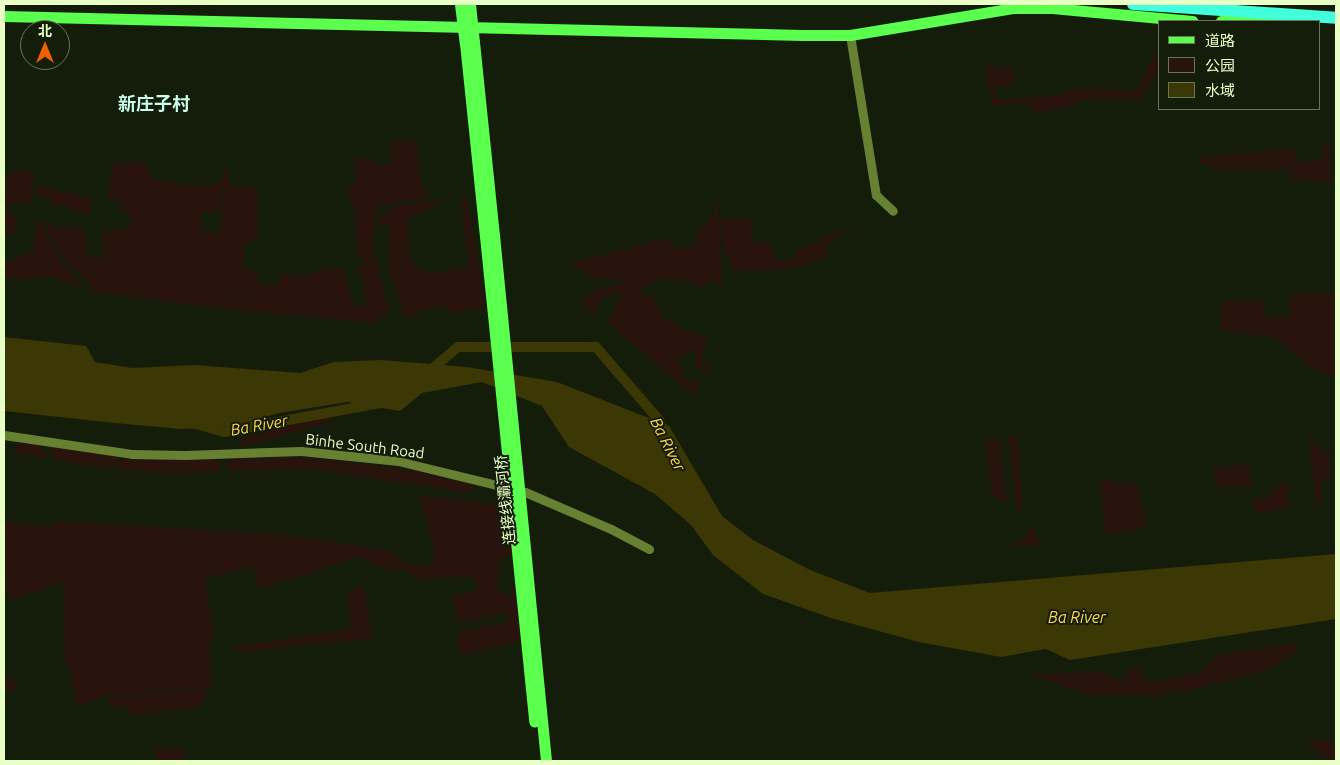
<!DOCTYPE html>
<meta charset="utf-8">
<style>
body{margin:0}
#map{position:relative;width:1340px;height:765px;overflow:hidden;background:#141d0a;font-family:Ubuntu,"Noto Sans SC",sans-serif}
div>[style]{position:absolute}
.green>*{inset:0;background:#28140c}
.water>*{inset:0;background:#3c3805}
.river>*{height:10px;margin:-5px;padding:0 5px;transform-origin:5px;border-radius:5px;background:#3c3805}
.minor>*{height:9px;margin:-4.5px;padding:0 4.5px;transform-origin:4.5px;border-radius:4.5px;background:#668131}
.major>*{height:11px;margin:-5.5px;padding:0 5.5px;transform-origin:5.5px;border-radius:5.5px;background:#5bff4d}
.highway>*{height:12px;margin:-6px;padding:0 6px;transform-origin:6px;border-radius:6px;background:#41ffdc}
.major-bridge>*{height:11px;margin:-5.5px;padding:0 5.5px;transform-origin:5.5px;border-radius:5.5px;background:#5bff4d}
span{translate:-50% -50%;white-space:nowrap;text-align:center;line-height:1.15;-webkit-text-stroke:4px #141d0a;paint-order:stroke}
.street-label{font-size:15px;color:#e8ffc6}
.water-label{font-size:16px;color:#ffd554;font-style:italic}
.quarter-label{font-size:18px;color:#c8ffec;font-weight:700}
.frame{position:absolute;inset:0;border:5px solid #e8ffc6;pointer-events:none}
.legend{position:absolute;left:1158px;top:20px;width:162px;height:90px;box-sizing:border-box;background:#141d0a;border:1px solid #697755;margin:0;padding:6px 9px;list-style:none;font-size:15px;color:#e8ffc6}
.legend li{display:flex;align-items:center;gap:10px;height:25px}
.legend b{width:25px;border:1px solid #697755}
.north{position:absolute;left:20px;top:20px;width:50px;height:50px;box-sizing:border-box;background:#141d0a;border:1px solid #697755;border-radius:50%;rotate:0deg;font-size:14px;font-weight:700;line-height:20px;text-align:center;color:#e8ffc6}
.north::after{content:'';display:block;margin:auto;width:18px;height:22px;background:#f15f00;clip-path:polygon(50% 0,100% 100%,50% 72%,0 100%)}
</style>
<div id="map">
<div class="green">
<div style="clip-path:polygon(1159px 50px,1159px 74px,1156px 74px,1140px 99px,1085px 100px,1065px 108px,1033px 114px,1031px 106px,1020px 104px,993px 106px,984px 65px,1014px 69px,1015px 85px,994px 87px,997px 100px,1058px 95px,1077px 88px,1137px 91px,1154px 53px)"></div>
<div style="clip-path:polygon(417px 140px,419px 172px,427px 198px,379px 205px,375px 216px,373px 245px,389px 313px,372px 323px,250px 311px,229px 281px,248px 312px,91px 292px,88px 281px,68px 265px,39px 217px,53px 227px,83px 228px,88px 257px,104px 258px,101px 232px,128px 229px,132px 216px,121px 212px,119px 199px,108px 199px,112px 163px,144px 162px,155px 179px,179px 184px,213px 186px,223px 176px,220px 211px,201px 212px,202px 231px,221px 232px,224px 164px,231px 186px,258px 188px,258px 237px,244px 245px,243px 267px,258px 273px,259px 285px,279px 286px,280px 274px,310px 275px,327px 268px,344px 269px,354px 307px,367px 306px,362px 273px,352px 273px,363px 263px,362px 256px,357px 256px,355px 210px,349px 199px,349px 187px,356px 183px,354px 158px,372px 159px,374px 165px,391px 164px,391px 142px)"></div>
<div style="clip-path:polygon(1330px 145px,1331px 183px,1290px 179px,1290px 169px,1211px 169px,1210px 163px,1198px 164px,1198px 157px,1295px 149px,1296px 162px,1309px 162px,1322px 160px,1322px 146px)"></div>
<div style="clip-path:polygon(10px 171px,33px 172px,33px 201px,9px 204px,8px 213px,15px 214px,18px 232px,5px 235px,6px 243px,4px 243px,4px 180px,9px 178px)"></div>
<div style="clip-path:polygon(36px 185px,91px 198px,90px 215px,57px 204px,53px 211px,52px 199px,37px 196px)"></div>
<div style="clip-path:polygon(717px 190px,723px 287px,709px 280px,707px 285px,699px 287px,680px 280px,657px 279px,640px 289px,645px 295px,657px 298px,652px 305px,659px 307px,663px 319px,677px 322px,678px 328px,707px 337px,701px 362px,709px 364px,707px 375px,694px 365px,695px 351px,689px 350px,686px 357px,676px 354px,686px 381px,697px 380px,697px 398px,608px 323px,622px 295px,605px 295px,594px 315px,580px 301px,593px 291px,629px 280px,594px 279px,571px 263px,670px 238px,672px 248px,696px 246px,696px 232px,713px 215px)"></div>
<div style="clip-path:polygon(467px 197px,486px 307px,451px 314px,445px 306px,414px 313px,413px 318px,404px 317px,389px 268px,390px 226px,378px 226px,379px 216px,397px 205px,446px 200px,407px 219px,411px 261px,420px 270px,437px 273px,463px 268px,469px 266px,461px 198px)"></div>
<div style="clip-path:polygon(869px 216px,829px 243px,823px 260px,786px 270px,733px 270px,723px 246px,721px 220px,750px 217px,754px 243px,771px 242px,775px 260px,796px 259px,796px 249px,806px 249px,806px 244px,822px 242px,821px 235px,843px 231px)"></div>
<div style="clip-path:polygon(37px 219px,65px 267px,85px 287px,46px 276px,27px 280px,12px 277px,4px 280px,4px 262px,33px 252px)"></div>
<div style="clip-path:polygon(1336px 293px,1336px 377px,1310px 367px,1276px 338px,1220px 330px,1223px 300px,1264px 301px,1265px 317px,1283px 317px,1290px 315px,1289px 294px)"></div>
<div style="clip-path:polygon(331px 414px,331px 422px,240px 447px,239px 439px)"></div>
<div style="clip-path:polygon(1308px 434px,1330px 459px,1330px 478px,1321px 480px,1322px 504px,1316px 504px)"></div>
<div style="clip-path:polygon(1008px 436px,1017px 436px,1023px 509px,1017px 509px)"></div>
<div style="clip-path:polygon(1000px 438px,1007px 505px,992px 494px,985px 442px)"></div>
<div style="clip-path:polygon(21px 442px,39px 444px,50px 459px,14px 453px)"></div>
<div style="clip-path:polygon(46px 445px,120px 456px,110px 469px,56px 460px)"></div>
<div style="clip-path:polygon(124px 456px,213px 457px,220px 462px,220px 471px,173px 474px,114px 469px)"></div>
<div style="clip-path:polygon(225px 457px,310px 457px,436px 473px,475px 483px,469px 493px,312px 469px,228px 471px)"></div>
<div style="clip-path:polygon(1248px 464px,1251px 487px,1215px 487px,1214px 468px)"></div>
<div style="clip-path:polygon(1100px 478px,1124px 485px,1135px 482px,1145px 513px,1146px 528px,1105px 535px)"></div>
<div style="clip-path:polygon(1287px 482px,1289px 508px,1254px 513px,1253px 500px,1267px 497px,1279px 484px)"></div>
<div style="clip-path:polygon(419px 496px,506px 505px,512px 556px,500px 559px,496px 590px,508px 597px,509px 605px,510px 591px,515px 587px,521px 641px,460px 655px,456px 642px,459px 631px,507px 623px,508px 613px,463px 622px,456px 617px,453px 597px,479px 589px,470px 576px,417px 579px,403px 568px,389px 570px,359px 557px,258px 589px,254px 567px,205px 578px,214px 639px,208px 645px,213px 687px,104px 696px,77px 707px,69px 666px,65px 662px,63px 582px,12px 600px,4px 586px,4px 521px,39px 526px,53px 526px,54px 521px,279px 534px,392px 551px,404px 564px,432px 566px,435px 552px)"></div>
<div style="clip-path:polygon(1032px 526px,1040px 545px,1007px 546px,1022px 540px)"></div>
<div style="clip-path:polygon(363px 585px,373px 638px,236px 652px,237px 646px,351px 629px,347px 592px)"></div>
<div style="clip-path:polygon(1296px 643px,1295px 652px,1270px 669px,1187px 691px,1166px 691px,1162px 696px,1088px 695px,1029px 674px,1108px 672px,1109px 678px,1125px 680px,1127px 670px,1142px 669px,1143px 680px,1155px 681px,1199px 673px,1217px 655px)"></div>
<div style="clip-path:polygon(13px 678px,19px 690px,4px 691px,4px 679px)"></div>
<div style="clip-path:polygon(207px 689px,203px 706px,132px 716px,124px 706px,111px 707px,107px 698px)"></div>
<div style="clip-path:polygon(1306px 738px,1336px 743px,1336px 761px,1327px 761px)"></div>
<div style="clip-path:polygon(155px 749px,187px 749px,182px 761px,156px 761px)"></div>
</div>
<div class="water">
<div style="clip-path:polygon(4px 337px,86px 346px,95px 362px,132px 368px,195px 365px,300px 373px,334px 362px,381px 360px,467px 367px,557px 382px,669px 426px,722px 516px,753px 540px,810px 570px,870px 593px,1336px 554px,1336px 619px,1070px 660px,1046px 649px,1001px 657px,919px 642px,831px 618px,763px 594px,713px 555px,691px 525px,655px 494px,569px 447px,542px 406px,482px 382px,422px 393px,400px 411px,347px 402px,279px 413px,233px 426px,180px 429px,115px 423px,4px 411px)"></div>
</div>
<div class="river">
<div style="left:427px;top:373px;width:40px;rotate:-40deg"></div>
<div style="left:458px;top:347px;width:138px"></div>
<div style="left:596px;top:347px;width:96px;rotate:49.2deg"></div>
<div style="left:659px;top:420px;width:13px;rotate:67deg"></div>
<div style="left:196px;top:424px;width:29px;rotate:16deg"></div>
<div style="left:224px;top:432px;width:159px;rotate:-10.5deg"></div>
</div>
<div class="minor">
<div style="left:850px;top:35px;width:162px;rotate:80.8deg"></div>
<div style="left:876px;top:195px;width:23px;rotate:43deg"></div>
<div style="left:4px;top:435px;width:129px;rotate:8.4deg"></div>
<div style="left:132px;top:454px;width:53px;rotate:1.1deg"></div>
<div style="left:185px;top:455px;width:116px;rotate:-2deg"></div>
<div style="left:301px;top:451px;width:98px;rotate:5.9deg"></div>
<div style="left:398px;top:461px;width:131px;rotate:13.7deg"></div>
<div style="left:525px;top:492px;width:94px;rotate:23.3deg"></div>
<div style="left:611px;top:529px;width:43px;rotate:27.8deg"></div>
</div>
<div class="major">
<div style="left:4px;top:16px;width:799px;rotate:1.36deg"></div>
<div style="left:803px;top:35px;width:47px"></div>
<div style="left:850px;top:35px;width:165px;rotate:-9.4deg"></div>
<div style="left:1013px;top:8px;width:39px"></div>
<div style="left:1052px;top:8px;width:141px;rotate:5.3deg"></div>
<div style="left:1221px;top:21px;width:58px;rotate:-2deg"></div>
<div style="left:474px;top:42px;width:194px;rotate:84.1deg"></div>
<div style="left:465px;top:43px;width:194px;rotate:84.1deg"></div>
</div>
<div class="highway">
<div style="left:1133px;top:4px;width:203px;rotate:3.9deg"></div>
</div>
<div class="major-bridge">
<div style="left:460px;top:4px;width:39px;rotate:83deg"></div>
<div style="left:470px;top:4px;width:38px;rotate:84deg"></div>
<div style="left:494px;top:235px;width:529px;rotate:84.35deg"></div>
<div style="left:485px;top:236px;width:488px;rotate:84.2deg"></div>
</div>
<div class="street-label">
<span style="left:365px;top:446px;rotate:7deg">Binhe South Road</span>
<span style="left:505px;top:500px;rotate:-96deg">连接线灞河桥</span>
</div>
<div class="water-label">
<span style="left:259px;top:425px;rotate:-10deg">Ba River</span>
<span style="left:668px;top:444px;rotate:63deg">Ba River</span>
<span style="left:1077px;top:617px">Ba River</span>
</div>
<div class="quarter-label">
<span style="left:154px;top:103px">新庄子村</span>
</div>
<div class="frame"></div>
<ul class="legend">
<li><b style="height:6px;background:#5bff4d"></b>道路</li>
<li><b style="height:14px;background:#28140c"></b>公园</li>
<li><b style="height:14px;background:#3c3805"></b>水域</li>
</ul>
<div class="north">北</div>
</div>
